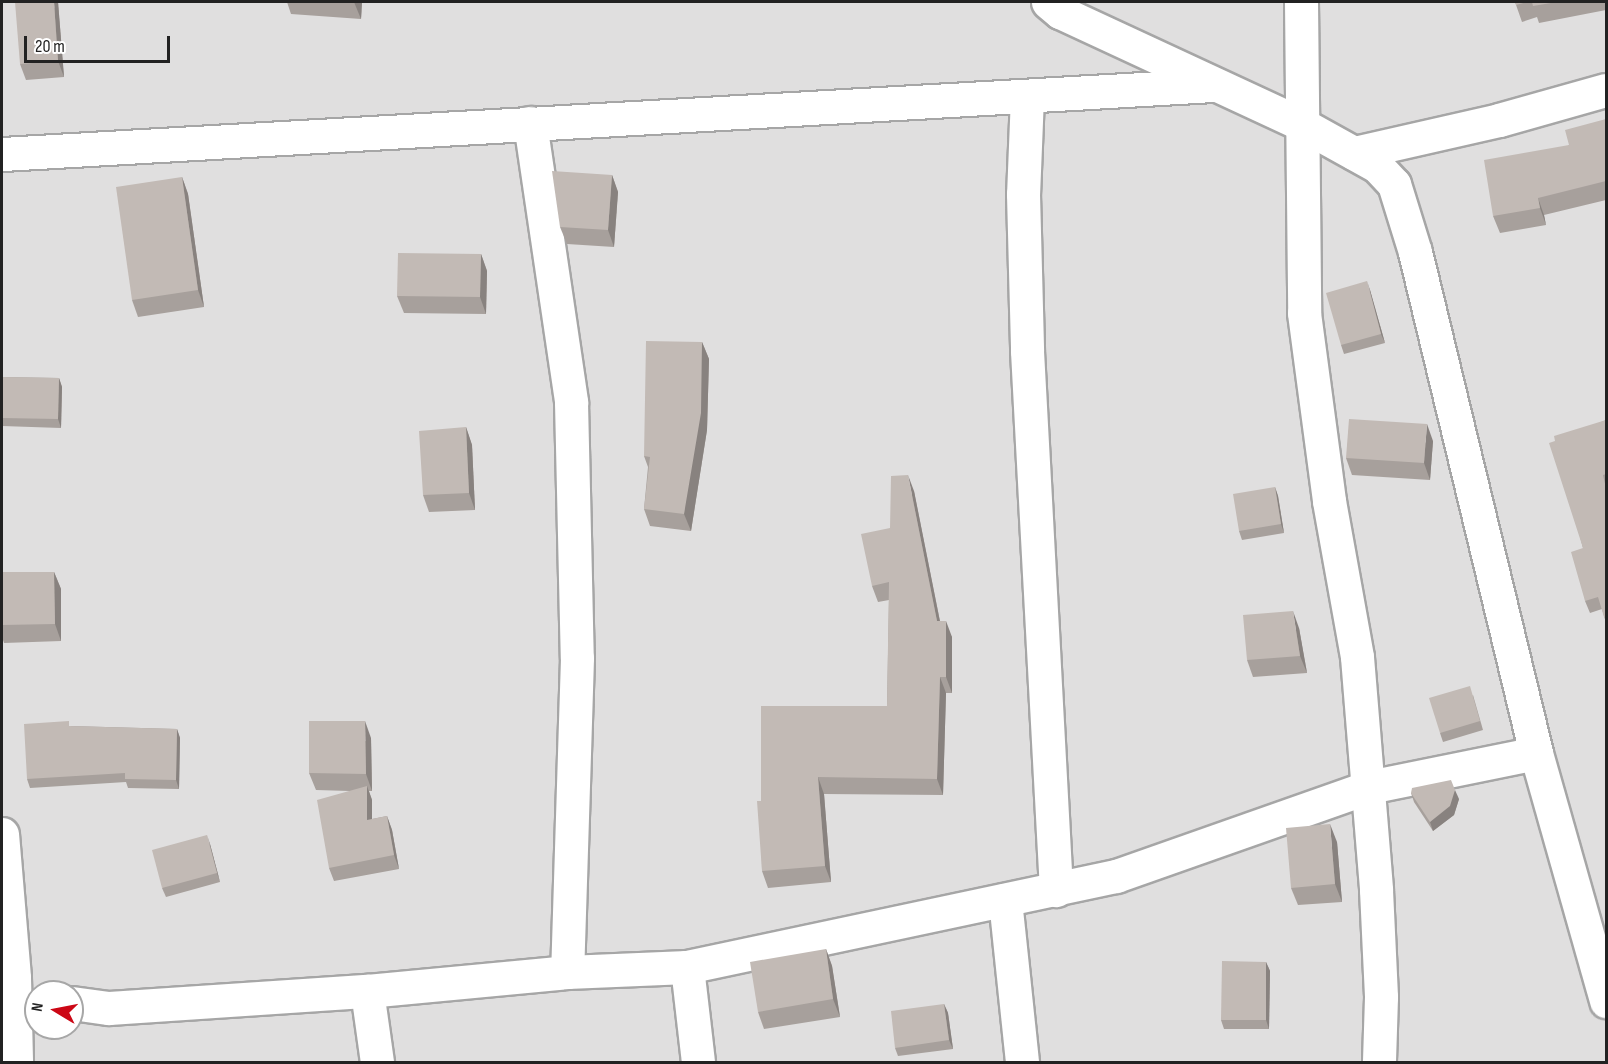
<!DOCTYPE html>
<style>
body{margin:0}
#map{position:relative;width:1608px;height:1064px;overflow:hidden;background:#f1eee9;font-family:"Sofia Sans Condensed",sans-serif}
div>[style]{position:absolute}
.residential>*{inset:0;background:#e0dfdf}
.roads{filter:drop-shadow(2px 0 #a6a6a6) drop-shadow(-2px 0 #a6a6a6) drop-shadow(0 2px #a6a6a6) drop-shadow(0 -2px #a6a6a6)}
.minor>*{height:33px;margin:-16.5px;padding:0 16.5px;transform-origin:16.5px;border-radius:16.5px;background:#fff}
.wall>*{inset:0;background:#a7a09c}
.shaded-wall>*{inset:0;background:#88827f}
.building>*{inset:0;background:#c2bab5}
span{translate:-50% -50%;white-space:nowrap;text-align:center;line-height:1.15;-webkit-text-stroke:5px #fff;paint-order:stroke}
.frame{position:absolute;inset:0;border:3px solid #222;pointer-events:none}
.north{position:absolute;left:24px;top:980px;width:60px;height:60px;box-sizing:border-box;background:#fff;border:2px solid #a7a7a7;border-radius:50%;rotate:280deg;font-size:16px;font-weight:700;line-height:24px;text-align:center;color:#222}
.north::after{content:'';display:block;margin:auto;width:21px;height:27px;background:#cc0715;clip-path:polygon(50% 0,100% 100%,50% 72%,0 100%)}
.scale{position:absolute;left:24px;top:36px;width:146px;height:27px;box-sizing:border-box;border:3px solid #222;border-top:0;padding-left:8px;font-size:18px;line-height:21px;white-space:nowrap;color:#222;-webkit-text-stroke:4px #fff;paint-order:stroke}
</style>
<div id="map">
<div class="residential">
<div style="clip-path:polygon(evenodd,2px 2px,1606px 2px,1606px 1062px,2px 1062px,2px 2px,36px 992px,72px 992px,72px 1028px,36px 1028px,36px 992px)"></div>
</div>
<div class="roads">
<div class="minor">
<div style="left:1048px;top:2px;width:16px;rotate:40deg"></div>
<div style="left:1060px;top:12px;width:268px;rotate:24.9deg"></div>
<div style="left:1303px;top:125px;width:85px;rotate:29deg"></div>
<div style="left:1377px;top:166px;width:25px;rotate:47deg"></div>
<div style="left:1394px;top:184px;width:71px;rotate:72.8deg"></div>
<div style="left:1415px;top:252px;width:515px;rotate:76.42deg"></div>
<div style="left:1536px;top:753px;width:258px;rotate:74.2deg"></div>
<div style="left:1301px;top:2px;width:311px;rotate:89.4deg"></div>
<div style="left:1304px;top:313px;width:190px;rotate:82.4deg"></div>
<div style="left:1329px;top:501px;width:158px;rotate:79.8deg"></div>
<div style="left:1357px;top:657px;width:234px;rotate:85.3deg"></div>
<div style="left:1376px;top:890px;width:107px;rotate:87.3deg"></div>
<div style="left:1381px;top:997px;width:65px;rotate:91.8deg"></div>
<div style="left:1027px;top:96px;width:98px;rotate:92.3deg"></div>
<div style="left:1023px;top:194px;width:157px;rotate:88.5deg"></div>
<div style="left:1027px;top:351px;width:540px;rotate:86.92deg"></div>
<div style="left:530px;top:123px;width:282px;rotate:81.6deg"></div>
<div style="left:571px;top:402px;width:256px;rotate:88.7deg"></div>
<div style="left:577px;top:658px;width:314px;rotate:91.8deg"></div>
<div style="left:1354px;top:153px;width:149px;rotate:-12.8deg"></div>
<div style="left:1499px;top:120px;width:111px;rotate:-15.7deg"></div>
<div style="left:2px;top:154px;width:1213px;rotate:-3.26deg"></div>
<div style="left:2px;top:834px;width:144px;rotate:85.2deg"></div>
<div style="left:14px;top:978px;width:84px;rotate:88.6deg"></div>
<div style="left:1005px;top:900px;width:163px;rotate:84deg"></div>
<div style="left:687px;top:967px;width:96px;rotate:83.4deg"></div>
<div style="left:367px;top:991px;width:72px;rotate:82deg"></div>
<div style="left:72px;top:1003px;width:37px;rotate:8deg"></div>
<div style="left:109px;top:1008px;width:259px;rotate:-3.8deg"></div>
<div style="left:367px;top:991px;width:201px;rotate:-5.4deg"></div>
<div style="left:567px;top:972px;width:120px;rotate:-2.4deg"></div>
<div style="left:687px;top:967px;width:439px;rotate:-12deg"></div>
<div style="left:1116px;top:876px;width:268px;rotate:-19.4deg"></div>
<div style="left:1369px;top:787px;width:170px;rotate:-11.5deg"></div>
</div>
</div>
<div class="wall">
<div style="clip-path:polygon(58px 2px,64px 77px,26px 80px,20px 64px)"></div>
<div style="clip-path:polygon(287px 2px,362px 2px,361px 19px,291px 14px)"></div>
<div style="clip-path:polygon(1515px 2px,1606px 2px,1606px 10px,1539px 23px,1537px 17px,1522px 22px)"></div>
<div style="clip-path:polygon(1606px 119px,1606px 200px,1544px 215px,1546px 225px,1500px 233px,1493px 216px,1569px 145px)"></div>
<div style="clip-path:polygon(612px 175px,618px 192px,614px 247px,567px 244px,560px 227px)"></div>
<div style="clip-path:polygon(182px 177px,188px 194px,204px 307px,138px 317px,132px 300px)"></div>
<div style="clip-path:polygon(481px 254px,487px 271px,486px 314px,404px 313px,397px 296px)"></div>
<div style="clip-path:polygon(1370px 290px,1385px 343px,1344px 354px,1341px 345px)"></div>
<div style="clip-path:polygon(702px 342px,709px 359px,707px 430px,691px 531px,650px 526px,644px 509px,648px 467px,644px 456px)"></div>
<div style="clip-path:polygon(2px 377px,59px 378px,62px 387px,61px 428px,2px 426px)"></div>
<div style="clip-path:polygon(1606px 420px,1606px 623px,1602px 609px,1590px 613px,1585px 601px,1583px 548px,1555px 441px)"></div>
<div style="clip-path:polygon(466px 427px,472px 445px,475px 510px,429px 512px,423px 495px)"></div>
<div style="clip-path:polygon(1433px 441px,1430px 480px,1352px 475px,1346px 458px)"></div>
<div style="clip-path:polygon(1275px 487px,1278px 496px,1284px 533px,1242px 540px,1239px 531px)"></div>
<div style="clip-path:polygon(914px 491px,940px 621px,952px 637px,952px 693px,946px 693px,943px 795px,824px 794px,831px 882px,768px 888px,762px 871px,761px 801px,887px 706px,889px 600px,878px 602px,872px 586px,890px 528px)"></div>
<div style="clip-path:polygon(2px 572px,54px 572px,61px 589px,61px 641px,4px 643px,2px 637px)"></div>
<div style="clip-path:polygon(1299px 628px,1307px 673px,1253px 677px,1247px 660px)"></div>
<div style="clip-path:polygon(1473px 695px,1483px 730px,1443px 742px,1440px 733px)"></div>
<div style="clip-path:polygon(71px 726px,177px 729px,180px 738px,179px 789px,128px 788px,126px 782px,30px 788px,27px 779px)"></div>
<div style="clip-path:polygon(371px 738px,372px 791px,369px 791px,372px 800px,372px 819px,387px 816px,392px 830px,399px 869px,334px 881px,329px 868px,350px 791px,316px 790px,309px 773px)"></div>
<div style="clip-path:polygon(1411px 793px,1459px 799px,1454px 815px,1433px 831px,1414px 802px)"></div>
<div style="clip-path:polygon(1337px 842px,1342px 902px,1298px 905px,1291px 888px)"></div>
<div style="clip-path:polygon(210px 844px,220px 882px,166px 897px,162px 888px)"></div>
<div style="clip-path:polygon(826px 949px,832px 966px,840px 1017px,764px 1029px,758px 1012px)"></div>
<div style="clip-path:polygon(1266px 962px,1270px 971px,1269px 1029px,1224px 1029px,1221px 1020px)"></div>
<div style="clip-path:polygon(944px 1004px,948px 1013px,953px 1049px,898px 1056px,895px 1048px)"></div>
</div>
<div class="shaded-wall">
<div style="clip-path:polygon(54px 2px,58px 2px,64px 77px,58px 61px)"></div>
<div style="clip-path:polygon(354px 2px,362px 2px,361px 19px)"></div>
<div style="clip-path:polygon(612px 175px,618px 192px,614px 247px,608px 230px)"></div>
<div style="clip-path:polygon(182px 177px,188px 194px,204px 307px,198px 290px)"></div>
<div style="clip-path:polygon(1538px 198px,1544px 215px,1546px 225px,1540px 208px)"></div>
<div style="clip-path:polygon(481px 254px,487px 271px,486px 314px,480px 297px)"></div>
<div style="clip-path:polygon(1367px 281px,1370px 290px,1385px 343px,1381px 334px)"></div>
<div style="clip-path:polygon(702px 342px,709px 359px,707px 430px,691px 531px,684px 514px)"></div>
<div style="clip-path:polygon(59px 378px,62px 387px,61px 428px,58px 419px)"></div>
<div style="clip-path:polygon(1427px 424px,1433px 441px,1430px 480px,1424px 463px)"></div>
<div style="clip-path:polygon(466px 427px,472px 445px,475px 510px,469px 493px)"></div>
<div style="clip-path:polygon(908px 475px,914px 491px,943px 637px,937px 621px)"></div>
<div style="clip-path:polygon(1275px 487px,1278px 496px,1284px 533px,1281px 524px)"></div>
<div style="clip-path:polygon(54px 572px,61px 589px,61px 641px,55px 624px)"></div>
<div style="clip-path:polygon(1293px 611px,1299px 628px,1307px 673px,1300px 656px)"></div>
<div style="clip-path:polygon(946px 621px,952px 637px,952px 693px,946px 677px)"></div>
<div style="clip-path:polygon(940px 677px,946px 693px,943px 795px,937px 779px)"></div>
<div style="clip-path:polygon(365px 721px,371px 738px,372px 791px,366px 774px)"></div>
<div style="clip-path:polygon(177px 729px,180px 738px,179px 789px,176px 780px)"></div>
<div style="clip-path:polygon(818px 777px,824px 794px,831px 882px,825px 866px)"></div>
<div style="clip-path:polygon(367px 786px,372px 800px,372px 834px,367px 820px)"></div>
<div style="clip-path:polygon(1455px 790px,1459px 799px,1454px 815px,1433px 831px,1430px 822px)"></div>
<div style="clip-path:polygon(387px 816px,392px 830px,399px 869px,394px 855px)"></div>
<div style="clip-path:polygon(1330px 824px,1337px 842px,1342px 902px,1335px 884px)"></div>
<div style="clip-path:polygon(207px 835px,210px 844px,220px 882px,217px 873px)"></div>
<div style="clip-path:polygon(826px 949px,832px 966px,840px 1017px,833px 999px)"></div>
<div style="clip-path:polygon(1266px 962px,1270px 971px,1269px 1029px,1266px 1020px)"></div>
<div style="clip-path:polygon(944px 1004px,948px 1013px,953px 1049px,949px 1040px)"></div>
</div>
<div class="building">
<div style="clip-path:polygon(15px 2px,54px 2px,58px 61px,20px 64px)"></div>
<div style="clip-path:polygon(1515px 2px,1527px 2px,1516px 5px)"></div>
<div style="clip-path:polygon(1532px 2px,1557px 2px,1533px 6px)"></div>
<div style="clip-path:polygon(1606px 119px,1606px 181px,1538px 198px,1540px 208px,1493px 216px,1484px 160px,1569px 145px,1565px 130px)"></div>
<div style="clip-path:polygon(552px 171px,612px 175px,608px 230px,560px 227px)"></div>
<div style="clip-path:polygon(182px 177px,198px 290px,132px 300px,116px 187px)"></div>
<div style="clip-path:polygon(398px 253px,481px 254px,480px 297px,397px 296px)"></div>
<div style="clip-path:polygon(1367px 281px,1381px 334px,1341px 345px,1326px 293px)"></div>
<div style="clip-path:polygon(646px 341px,702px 342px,701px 413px,684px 514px,644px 509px,650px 457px,644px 456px)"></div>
<div style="clip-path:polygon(2px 377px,59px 378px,58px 419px,2px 418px)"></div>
<div style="clip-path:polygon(1349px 419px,1427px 424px,1424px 463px,1346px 458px)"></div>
<div style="clip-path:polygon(1606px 420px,1606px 474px,1603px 475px,1606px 488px,1606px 617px,1604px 617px,1598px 597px,1585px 601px,1571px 552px,1583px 548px,1549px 443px,1555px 441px,1554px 436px)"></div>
<div style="clip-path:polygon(466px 427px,469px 493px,423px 495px,419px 431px)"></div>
<div style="clip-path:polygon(908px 475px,937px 621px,946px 621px,946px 677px,940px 677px,937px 779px,818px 777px,825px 866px,762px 871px,757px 801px,761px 801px,761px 706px,887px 706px,889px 582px,872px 586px,861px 534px,890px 528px,891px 476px)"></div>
<div style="clip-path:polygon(1275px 487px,1281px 524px,1239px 531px,1233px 494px)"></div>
<div style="clip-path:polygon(2px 572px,54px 572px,55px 624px,2px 625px)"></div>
<div style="clip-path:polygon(1293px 611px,1300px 656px,1247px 660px,1243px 615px)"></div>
<div style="clip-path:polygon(1470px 686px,1480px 721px,1440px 733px,1429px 698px)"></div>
<div style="clip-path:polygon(69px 721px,69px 726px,177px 729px,176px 780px,125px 779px,125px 773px,27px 779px,24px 724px)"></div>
<div style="clip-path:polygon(309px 721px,365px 721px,366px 774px,309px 773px)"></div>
<div style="clip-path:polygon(1451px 780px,1455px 790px,1450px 806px,1430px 822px,1411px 793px,1412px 788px)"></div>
<div style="clip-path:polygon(367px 786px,367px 820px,387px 816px,394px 855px,329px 868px,317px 800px)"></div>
<div style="clip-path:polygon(1330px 824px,1335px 884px,1291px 888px,1286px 828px)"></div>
<div style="clip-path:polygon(207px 835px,217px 873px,162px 888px,152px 850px)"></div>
<div style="clip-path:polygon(826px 949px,833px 999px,758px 1012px,750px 962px)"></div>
<div style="clip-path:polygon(1222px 961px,1266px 962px,1266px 1020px,1221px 1020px)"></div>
<div style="clip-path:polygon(944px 1004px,949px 1040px,895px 1048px,891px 1011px)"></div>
</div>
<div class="frame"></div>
<div class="north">N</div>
<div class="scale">20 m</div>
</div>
